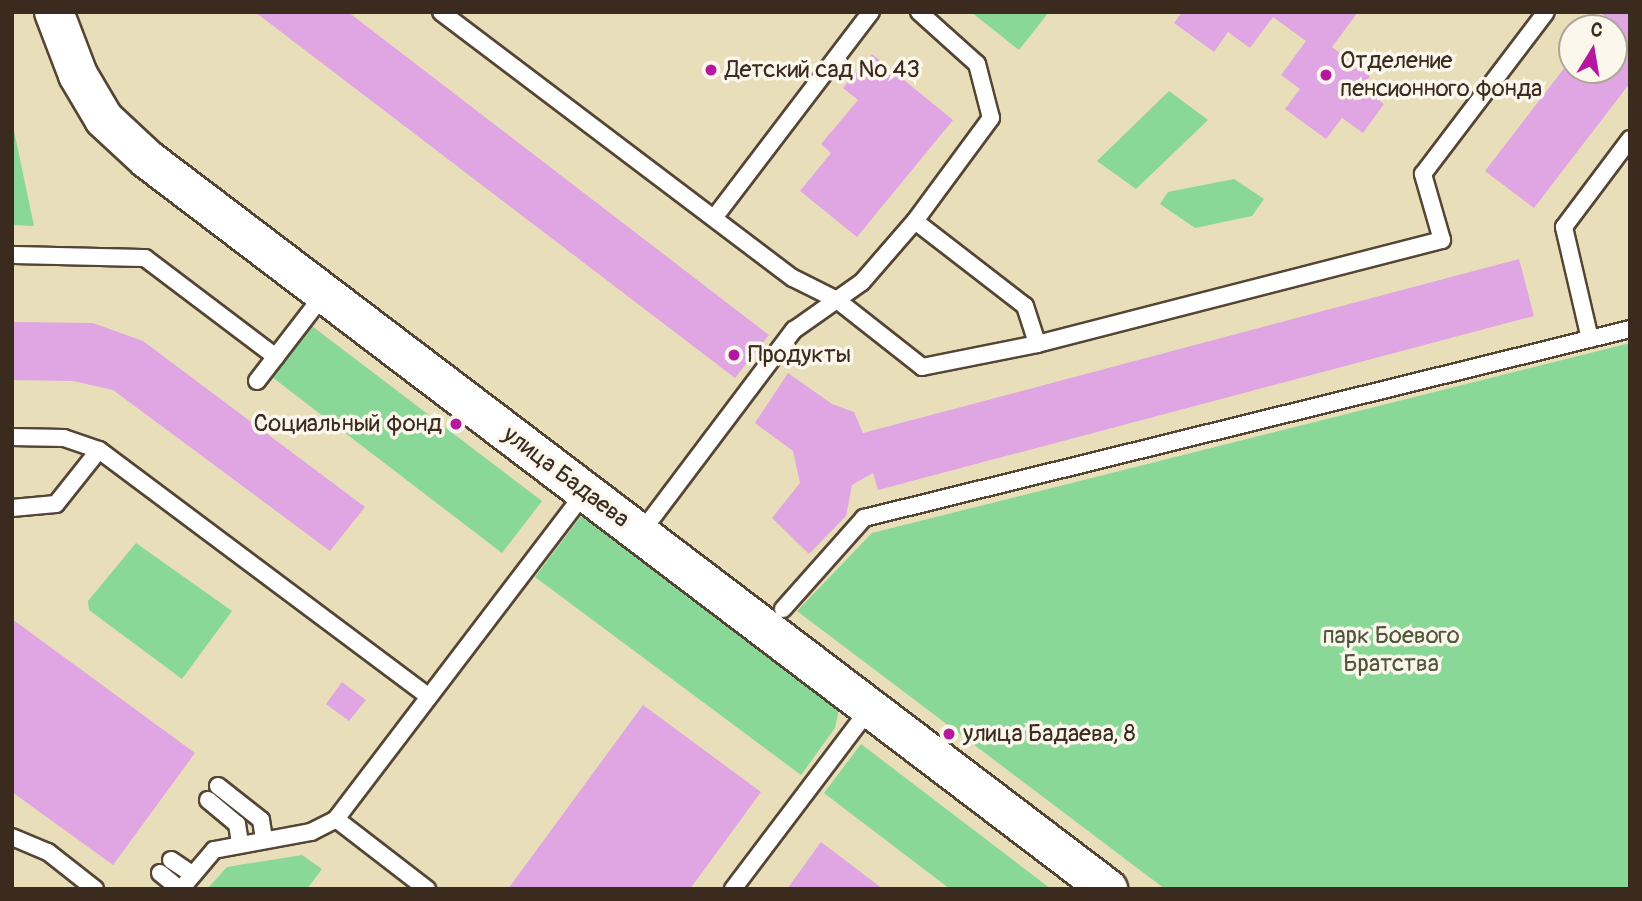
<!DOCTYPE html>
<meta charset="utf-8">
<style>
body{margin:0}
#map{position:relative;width:1642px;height:901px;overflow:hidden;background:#e8deb9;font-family:Pangolin,sans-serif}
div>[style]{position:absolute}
.green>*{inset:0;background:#89d897}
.building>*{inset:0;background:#e0a6e3}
.roads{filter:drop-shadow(2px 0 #554535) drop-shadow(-2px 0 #554535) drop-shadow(0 2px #554535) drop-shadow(0 -2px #554535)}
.lane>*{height:16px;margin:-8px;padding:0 8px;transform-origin:8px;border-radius:8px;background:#fff}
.secondary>*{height:38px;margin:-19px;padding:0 19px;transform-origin:19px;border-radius:19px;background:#fff}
.dots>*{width:19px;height:19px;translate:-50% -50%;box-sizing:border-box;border:4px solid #fbf7ec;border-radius:50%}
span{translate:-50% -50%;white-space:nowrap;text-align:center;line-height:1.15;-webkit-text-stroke:7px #fbf7ec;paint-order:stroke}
.poi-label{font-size:24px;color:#3b2a1e}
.left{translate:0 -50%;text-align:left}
.right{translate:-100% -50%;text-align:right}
.street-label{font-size:24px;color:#3b2a1e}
.park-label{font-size:24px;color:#4e563c}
.frame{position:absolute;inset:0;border:14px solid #3b2a1e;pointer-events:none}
.north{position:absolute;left:1558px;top:14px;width:70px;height:70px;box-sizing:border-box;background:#fbf7ec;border:2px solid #aea59a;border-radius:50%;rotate:11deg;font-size:19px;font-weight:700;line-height:28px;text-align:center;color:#3b2a1e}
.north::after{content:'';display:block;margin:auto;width:24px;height:32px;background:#b5179e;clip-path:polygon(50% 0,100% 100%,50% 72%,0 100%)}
</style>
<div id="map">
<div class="green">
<div style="clip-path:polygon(971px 12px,1049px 12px,1019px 50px)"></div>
<div style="clip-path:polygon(1169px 91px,1208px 120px,1136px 189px,1097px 161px)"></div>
<div style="clip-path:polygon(12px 121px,34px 226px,12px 225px)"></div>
<div style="clip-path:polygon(1234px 179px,1264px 199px,1252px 216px,1195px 228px,1160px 204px,1168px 192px)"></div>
<div style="clip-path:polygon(312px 326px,542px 501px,502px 553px,272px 377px)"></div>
<div style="clip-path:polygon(1630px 343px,1630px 889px,1165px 889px,797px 611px,872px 533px)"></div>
<div style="clip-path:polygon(581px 516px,839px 709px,835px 728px,801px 775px,535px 577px)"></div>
<div style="clip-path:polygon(136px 543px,232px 611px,182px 679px,89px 610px,88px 601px)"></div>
<div style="clip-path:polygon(861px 744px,1051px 889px,950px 889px,824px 793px)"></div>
<div style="clip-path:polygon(302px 855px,322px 869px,307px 889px,207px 889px,227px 867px)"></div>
</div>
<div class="building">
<div style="clip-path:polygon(255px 12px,348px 12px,769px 335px,735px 378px)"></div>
<div style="clip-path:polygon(1182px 12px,1358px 12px,1332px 47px,1370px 76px,1362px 87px,1384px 104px,1363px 133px,1342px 118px,1326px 139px,1285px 109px,1300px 89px,1281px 75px,1306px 41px,1273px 17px,1250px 48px,1228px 32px,1214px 52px,1174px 23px)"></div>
<div style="clip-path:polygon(1600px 12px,1630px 12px,1630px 83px,1534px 208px,1485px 171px,1572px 58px,1572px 70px,1614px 70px,1614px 28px,1595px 28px,1604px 16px)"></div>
<div style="clip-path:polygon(872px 54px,953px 120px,857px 237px,800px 191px,831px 153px,821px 144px,858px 100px,843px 88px)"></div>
<div style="clip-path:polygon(1519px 259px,1534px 316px,878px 490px,873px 473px,852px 485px,846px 516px,809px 554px,772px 518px,800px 483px,793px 451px,755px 423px,788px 373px,832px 404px,854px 412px,863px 433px)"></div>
<div style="clip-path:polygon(12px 322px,93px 323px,143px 341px,365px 507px,330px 551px,113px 390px,73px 381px,12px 380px)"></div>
<div style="clip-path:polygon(12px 619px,195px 753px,113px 865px,12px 792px)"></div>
<div style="clip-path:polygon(342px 682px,366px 700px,349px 721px,326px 704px)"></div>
<div style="clip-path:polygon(643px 705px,761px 792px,690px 889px,508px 889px)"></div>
<div style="clip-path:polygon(821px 842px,883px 889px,787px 889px)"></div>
</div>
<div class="roads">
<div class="lane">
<div style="left:441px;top:12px;width:441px;rotate:37.1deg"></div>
<div style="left:793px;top:278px;width:49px;rotate:26.6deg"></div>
<div style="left:837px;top:300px;width:108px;rotate:38.2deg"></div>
<div style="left:922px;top:367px;width:117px;rotate:-11.3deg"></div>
<div style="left:1037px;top:344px;width:418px;rotate:-14.4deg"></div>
<div style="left:1442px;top:240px;width:69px;rotate:-106.1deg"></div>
<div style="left:1423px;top:174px;width:203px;rotate:-52.8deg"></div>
<div style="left:714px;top:218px;width:259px;rotate:-52.7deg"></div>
<div style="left:915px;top:221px;width:139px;rotate:37.7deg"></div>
<div style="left:1025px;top:306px;width:40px;rotate:72deg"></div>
<div style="left:12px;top:255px;width:133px;rotate:1.3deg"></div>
<div style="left:145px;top:258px;width:164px;rotate:37.1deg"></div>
<div style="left:1590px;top:339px;width:115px;rotate:-103.1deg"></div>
<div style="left:1564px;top:227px;width:110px;rotate:-53.1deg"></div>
<div style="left:257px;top:381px;width:110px;rotate:-52.4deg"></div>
<div style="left:12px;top:437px;width:52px;rotate:1.1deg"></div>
<div style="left:64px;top:438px;width:37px;rotate:19deg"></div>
<div style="left:99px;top:450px;width:411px;rotate:36.8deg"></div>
<div style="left:12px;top:508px;width:44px;rotate:-5.2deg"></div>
<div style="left:56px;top:504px;width:69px;rotate:-51.5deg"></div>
<div style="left:640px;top:534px;width:256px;rotate:-53deg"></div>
<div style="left:794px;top:330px;width:83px;rotate:-35.2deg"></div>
<div style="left:862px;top:282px;width:81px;rotate:-49deg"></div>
<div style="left:915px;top:221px;width:128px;rotate:-53.6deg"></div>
<div style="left:991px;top:118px;width:56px;rotate:-104.5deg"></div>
<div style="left:977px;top:64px;width:78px;rotate:-138.1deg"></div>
<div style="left:783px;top:609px;width:122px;rotate:-48.3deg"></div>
<div style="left:864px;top:518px;width:789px;rotate:-13.86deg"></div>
<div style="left:218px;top:786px;width:55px;rotate:38.3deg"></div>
<div style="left:261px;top:820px;width:18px;rotate:81deg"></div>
<div style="left:208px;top:800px;width:38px;rotate:40deg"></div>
<div style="left:237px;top:824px;width:18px;rotate:81deg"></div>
<div style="left:336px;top:819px;width:115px;rotate:37.6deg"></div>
<div style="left:12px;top:837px;width:39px;rotate:23deg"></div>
<div style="left:48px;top:852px;width:60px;rotate:38.2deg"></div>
<div style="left:171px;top:860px;width:25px;rotate:34deg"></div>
<div style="left:160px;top:873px;width:26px;rotate:39deg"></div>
<div style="left:181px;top:889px;width:51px;rotate:-49.8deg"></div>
<div style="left:214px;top:850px;width:99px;rotate:-10.5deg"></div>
<div style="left:311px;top:832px;width:28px;rotate:-27deg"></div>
<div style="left:336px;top:819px;width:411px;rotate:-52.7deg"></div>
<div style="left:733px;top:889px;width:227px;rotate:-52.9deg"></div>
</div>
<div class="secondary">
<div style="left:54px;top:12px;width:67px;rotate:69.1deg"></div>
<div style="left:78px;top:75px;width:51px;rotate:59.4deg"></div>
<div style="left:104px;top:119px;width:59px;rotate:42.9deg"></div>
<div style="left:147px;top:159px;width:1207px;rotate:37.22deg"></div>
</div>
</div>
<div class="dots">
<div style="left:711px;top:70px;background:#b5179e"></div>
<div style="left:1326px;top:75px;background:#b5179e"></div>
<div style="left:734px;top:355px;background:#b5179e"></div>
<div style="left:456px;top:424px;background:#b5179e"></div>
<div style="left:949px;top:734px;background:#b5179e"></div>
</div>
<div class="poi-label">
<span class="left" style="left:1340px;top:75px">Отделение<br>пенсионного фонда</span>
<span class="left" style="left:725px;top:70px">Детский сад № 43</span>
<span class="left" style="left:748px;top:355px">Продукты</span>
<span class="right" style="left:442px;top:424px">Социальный фонд</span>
<span class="left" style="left:963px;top:734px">улица Бадаева, 8</span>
</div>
<div class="street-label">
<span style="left:566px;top:477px;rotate:37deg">улица Бадаева</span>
</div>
<div class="park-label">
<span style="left:1391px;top:650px">парк Боевого<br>Братства</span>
</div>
<div class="frame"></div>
<div class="north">С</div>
</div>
